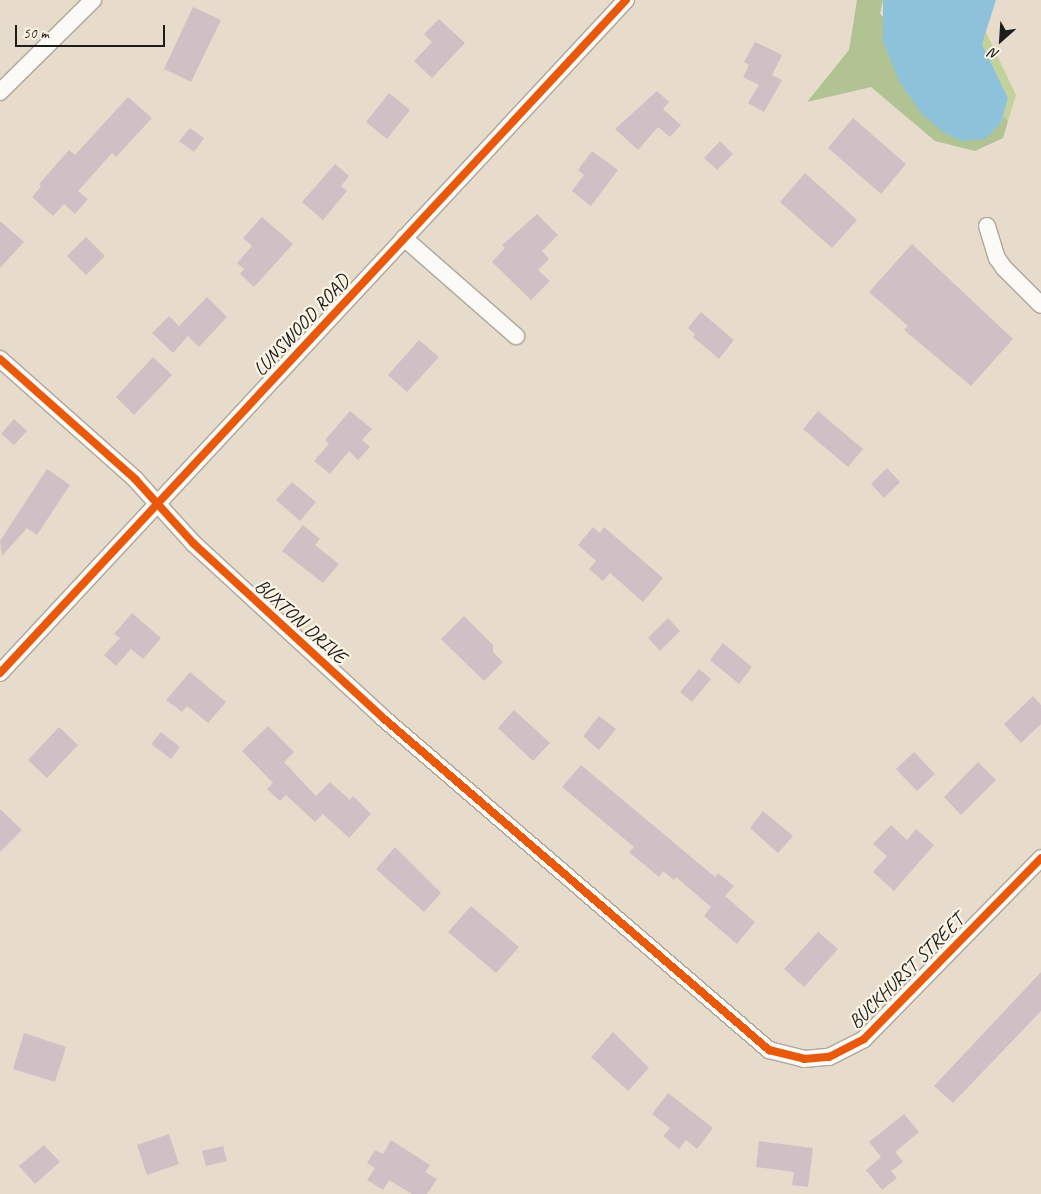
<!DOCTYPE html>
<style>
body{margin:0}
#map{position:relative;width:1041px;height:1194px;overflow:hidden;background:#e7dccb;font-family:Caveat,sans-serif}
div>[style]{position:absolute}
.green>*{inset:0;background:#c3d29b}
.forest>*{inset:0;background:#b1c393}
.water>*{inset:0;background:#8dc2da}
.building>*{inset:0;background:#cfc0c5}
.roads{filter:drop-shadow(1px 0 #aea79c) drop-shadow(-1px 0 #aea79c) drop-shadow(0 1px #aea79c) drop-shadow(0 -1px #aea79c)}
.minor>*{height:16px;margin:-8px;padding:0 8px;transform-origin:8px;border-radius:8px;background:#fbfaf7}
.cycleway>*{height:8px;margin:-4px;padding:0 4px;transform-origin:4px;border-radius:4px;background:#e8590c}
span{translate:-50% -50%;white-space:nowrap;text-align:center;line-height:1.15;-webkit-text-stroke:4.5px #fcf5e5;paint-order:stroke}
.street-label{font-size:20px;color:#1c1c1c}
.north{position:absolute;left:976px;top:15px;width:50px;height:50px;-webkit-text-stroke:4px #fcf5e5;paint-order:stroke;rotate:206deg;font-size:14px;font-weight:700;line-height:20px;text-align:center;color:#1c1c1c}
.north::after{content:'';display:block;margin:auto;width:18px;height:22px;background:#1c1c1c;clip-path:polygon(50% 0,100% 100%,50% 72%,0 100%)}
.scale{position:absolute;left:15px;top:25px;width:150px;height:22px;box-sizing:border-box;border:2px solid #1c1c1c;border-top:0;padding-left:6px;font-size:15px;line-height:18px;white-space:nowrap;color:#1c1c1c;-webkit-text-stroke:4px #fcf5e5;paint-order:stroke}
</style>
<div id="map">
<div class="green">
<div style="clip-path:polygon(985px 30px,1016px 95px,1008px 121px,1003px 116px,1008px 98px,982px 44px)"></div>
</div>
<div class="forest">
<div style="clip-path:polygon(857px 0,883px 0,880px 14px,1001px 124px,1003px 116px,1008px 121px,1003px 138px,975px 151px,935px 141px,871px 87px,807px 102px,849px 50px)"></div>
</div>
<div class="water">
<div style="clip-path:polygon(883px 0,996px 0,982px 44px,1008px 98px,1001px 123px,985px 139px,961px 141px,943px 132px,921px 113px,899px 81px,883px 41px)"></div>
</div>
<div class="building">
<div style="clip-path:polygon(193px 7px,221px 20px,191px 82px,164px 69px)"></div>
<div style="clip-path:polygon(439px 19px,465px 43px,432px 78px,414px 61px,432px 42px,424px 34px)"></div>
<div style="clip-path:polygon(755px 42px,782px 55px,772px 75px,782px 80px,764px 112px,748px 103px,759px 85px,743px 77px,749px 65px,744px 62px)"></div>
<div style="clip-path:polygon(657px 91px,669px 102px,663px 109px,681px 125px,670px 137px,658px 127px,638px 150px,615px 129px)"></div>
<div style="clip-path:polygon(389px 93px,410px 110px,387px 139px,366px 122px)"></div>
<div style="clip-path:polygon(128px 97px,152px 118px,116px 157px,112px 153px,78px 191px,88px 199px,75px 214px,64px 204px,53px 216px,32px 197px,41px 186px,39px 184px,69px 150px,75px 155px)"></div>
<div style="clip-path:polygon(853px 118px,906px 164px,881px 194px,828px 148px)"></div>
<div style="clip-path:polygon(190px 128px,204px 138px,194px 152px,179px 141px)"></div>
<div style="clip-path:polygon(720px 141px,733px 154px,717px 170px,704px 158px)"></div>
<div style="clip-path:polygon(592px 151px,618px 170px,591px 206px,572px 191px,584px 175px,578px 170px)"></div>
<div style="clip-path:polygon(335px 164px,349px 176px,341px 186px,347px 191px,323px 220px,302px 202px)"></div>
<div style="clip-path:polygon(805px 173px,857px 220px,832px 248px,780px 202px)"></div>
<div style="clip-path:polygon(537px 214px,558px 235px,542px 251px,549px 259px,538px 270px,550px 281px,531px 300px,492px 262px,505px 248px,502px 245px)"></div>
<div style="clip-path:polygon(262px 217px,293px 244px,254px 287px,240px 274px,244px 269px,237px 263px,252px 246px,243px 238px)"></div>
<div style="clip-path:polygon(0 221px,24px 242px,0 268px)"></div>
<div style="clip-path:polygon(86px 237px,105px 256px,86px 275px,67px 256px)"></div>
<div style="clip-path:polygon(912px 244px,1013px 339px,971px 386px,904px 330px,908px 326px,869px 292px)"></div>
<div style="clip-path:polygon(207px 297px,227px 317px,199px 347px,188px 336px,173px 353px,152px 333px,169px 316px,179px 326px)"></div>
<div style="clip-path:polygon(701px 312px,734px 340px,719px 359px,693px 337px,695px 334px,688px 328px)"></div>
<div style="clip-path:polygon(419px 340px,439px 357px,407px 392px,388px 375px)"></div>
<div style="clip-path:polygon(153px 357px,172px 375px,134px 415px,116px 397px)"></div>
<div style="clip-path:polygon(350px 411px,372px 429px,362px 440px,370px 447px,358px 460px,349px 451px,330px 474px,314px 461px,329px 444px,325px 440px)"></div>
<div style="clip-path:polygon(818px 411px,863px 449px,848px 467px,803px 429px)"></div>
<div style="clip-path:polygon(14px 419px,27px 431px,14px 445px,1px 434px)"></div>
<div style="clip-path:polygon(887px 468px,900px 482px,884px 498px,871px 484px)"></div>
<div style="clip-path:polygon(47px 469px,70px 485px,37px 535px,27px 528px,2px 556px,0 541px)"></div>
<div style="clip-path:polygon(292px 482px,316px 502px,300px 521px,276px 500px)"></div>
<div style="clip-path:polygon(303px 525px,320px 539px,315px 545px,339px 564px,323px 583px,282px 551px)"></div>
<div style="clip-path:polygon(593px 527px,600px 533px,604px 527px,663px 578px,643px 602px,610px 573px,603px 581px,589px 569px,596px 561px,578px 545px)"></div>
<div style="clip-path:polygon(132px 613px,161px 638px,143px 659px,131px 649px,116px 666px,104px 655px,120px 638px,114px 634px)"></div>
<div style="clip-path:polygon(464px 616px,493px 645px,493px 652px,503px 662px,484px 681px,441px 639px)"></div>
<div style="clip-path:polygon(668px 618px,680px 631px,660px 651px,648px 638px)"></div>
<div style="clip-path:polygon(723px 643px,752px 667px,739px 684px,710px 660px)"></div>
<div style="clip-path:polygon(699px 669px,711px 679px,692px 702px,680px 692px)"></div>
<div style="clip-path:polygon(190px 672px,226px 702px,208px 723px,187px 706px,182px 712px,166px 700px)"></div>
<div style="clip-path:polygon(1033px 696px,1041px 705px,1041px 724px,1021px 743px,1004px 724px)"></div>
<div style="clip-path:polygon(514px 710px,550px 743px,533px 761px,498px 728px)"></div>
<div style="clip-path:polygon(599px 716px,616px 729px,599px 750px,583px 736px)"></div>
<div style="clip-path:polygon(268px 726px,294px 752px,284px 762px,316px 796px,330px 782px,350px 800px,353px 796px,371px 814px,349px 838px,323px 814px,315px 822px,286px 795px,280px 801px,267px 789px,273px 783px,242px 751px)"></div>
<div style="clip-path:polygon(59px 727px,78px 745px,47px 778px,28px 760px)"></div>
<div style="clip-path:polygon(161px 732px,180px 747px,171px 759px,151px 744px)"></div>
<div style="clip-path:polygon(914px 752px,935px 774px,917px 791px,896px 769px)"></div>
<div style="clip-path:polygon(978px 762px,996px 780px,961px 815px,944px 797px)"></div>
<div style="clip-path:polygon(581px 765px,715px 877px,718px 873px,734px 886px,725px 896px,755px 922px,737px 944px,704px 916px,711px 907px,676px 877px,674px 880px,663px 871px,659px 877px,629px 852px,634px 847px,562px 787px)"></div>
<div style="clip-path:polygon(0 809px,22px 830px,0 852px)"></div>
<div style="clip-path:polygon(763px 811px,793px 836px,778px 853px,750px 828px)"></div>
<div style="clip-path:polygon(891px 825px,907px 840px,916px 829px,934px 845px,894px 891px,873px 872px,887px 856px,873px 844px)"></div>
<div style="clip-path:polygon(395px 847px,441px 893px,424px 912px,376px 869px)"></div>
<div style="clip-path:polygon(471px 906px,519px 947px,496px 973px,448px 932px)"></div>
<div style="clip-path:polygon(818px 932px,838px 949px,804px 987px,784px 969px)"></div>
<div style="clip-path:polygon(1041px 972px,1041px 1011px,953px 1103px,934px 1086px)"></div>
<div style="clip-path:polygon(613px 1032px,649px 1068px,628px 1091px,591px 1057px)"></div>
<div style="clip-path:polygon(24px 1033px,66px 1047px,55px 1082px,13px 1069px)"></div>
<div style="clip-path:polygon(668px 1093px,713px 1128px,697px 1149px,686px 1140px,679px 1149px,663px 1136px,670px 1128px,652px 1114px)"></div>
<div style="clip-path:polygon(904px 1114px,919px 1132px,895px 1152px,903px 1162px,891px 1171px,897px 1178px,882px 1190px,866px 1170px,881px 1157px,869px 1142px)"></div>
<div style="clip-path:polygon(169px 1134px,179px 1164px,147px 1175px,137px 1145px)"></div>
<div style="clip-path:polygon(391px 1140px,430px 1165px,425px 1172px,437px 1179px,427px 1194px,412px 1194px,389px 1180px,383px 1190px,367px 1180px,375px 1168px,367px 1163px,375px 1150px,383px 1154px)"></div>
<div style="clip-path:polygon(759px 1141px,813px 1148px,808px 1187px,792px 1185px,794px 1172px,756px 1167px)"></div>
<div style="clip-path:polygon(44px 1145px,60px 1162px,35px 1184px,19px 1166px)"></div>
<div style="clip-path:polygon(223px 1146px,227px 1161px,206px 1166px,202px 1151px)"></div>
</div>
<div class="roads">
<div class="minor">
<div style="left:0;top:92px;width:131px;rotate:-44.7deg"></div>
<div style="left:987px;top:226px;width:34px;rotate:73deg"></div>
<div style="left:997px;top:258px;width:12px;rotate:55deg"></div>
<div style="left:1004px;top:268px;width:52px;rotate:45deg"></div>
<div style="left:404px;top:238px;width:149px;rotate:41.2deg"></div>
<div style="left:0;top:359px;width:181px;rotate:41.6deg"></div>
<div style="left:135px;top:479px;width:86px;rotate:47.8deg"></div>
<div style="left:193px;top:543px;width:257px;rotate:42.6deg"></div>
<div style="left:382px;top:717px;width:511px;rotate:40.71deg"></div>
<div style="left:769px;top:1050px;width:36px;rotate:14deg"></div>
<div style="left:804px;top:1059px;width:25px;rotate:-5deg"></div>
<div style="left:829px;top:1057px;width:39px;rotate:-27deg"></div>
<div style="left:864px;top:1039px;width:253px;rotate:-45.6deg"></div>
<div style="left:0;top:673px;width:919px;rotate:-47.07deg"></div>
</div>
</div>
<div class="cycleway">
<div style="left:0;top:359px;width:181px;rotate:41.6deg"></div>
<div style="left:135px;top:479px;width:86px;rotate:47.8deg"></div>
<div style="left:193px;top:543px;width:257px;rotate:42.6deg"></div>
<div style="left:382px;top:717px;width:511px;rotate:40.71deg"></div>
<div style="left:769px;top:1050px;width:36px;rotate:14deg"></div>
<div style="left:804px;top:1059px;width:25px;rotate:-5deg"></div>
<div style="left:829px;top:1057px;width:39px;rotate:-27deg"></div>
<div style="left:864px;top:1039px;width:253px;rotate:-45.6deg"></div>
<div style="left:0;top:673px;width:919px;rotate:-47.07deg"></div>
</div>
<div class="street-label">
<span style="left:301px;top:325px;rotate:-47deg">LUNSWOOD ROAD</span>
<span style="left:301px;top:621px;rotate:42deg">BUXTON DRIVE</span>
<span style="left:906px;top:971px;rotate:-45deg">BUCKHURST STREET</span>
</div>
<div class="north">N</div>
<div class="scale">50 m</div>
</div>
